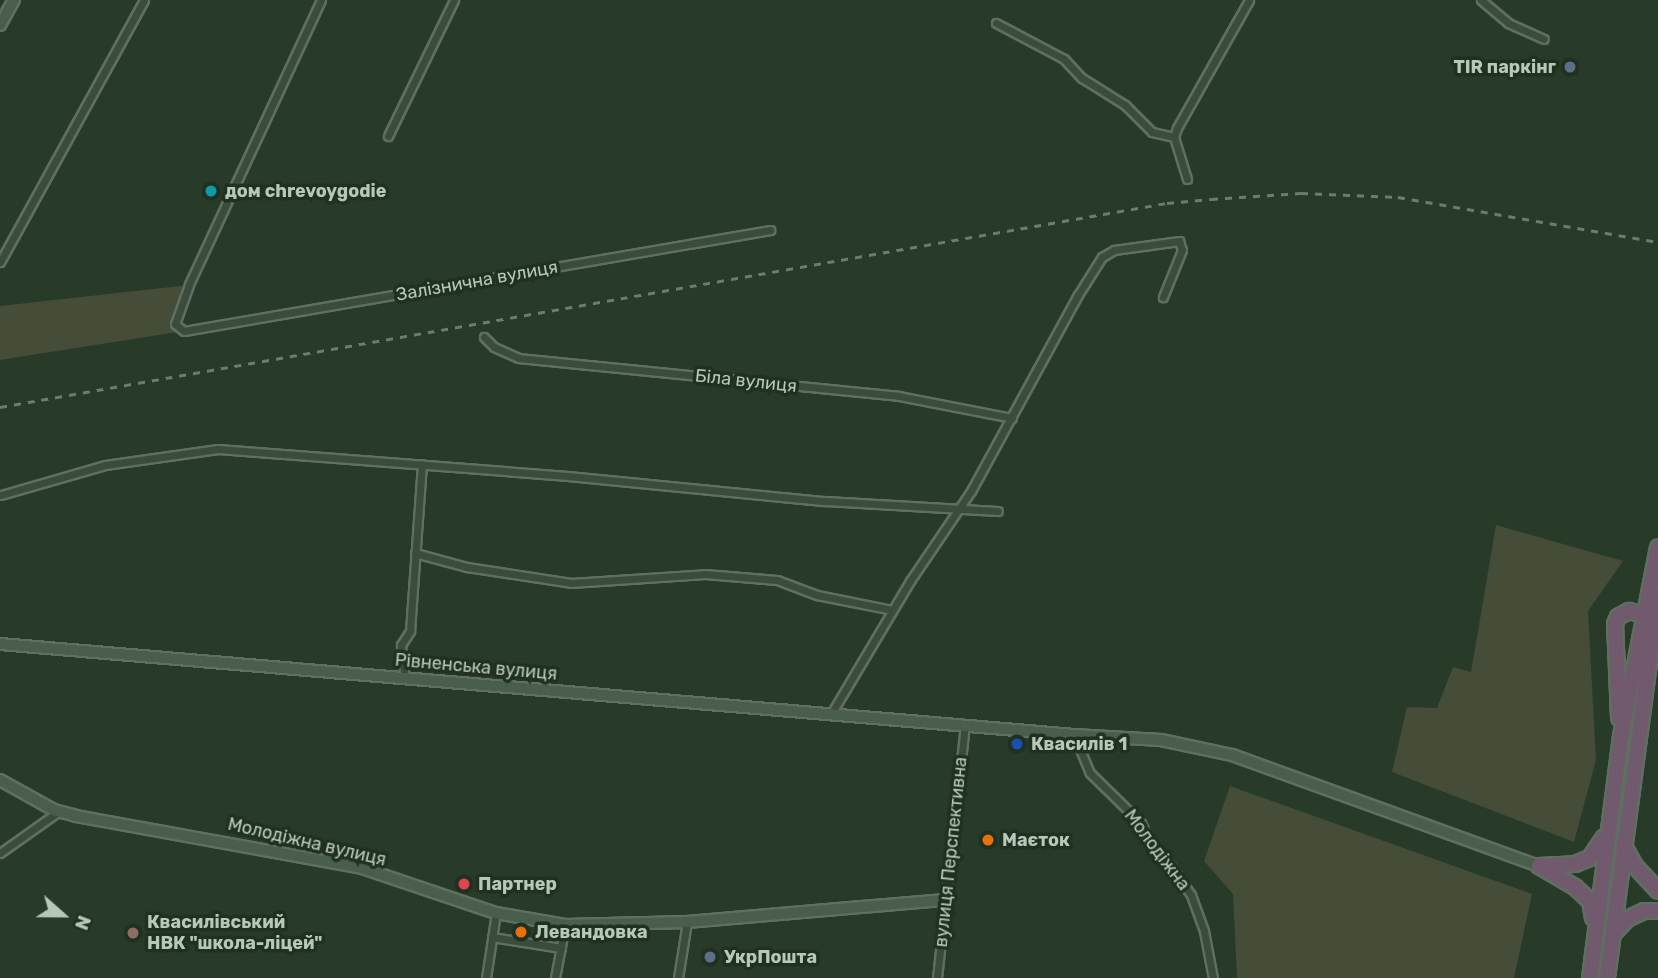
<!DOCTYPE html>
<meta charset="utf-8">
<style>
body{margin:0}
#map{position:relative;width:1658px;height:978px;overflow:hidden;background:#273b28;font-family:Rubik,sans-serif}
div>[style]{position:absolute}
.green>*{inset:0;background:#454c37}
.roads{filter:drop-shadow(2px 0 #5f6f60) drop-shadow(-2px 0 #5f6f60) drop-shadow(0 2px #5f6f60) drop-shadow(0 -2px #5f6f60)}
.street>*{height:7px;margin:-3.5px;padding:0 3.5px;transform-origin:3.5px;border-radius:3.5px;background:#3b4c3c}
.secondary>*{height:10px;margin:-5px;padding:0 5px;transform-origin:5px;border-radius:5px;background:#495e4b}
.highway>*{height:14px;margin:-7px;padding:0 7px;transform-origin:7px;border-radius:7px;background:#71596e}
.rail>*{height:2.5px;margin-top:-1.25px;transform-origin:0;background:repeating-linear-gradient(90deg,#6a7e6b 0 7px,transparent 0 14px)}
.dots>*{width:19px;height:19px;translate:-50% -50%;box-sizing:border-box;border:4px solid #203121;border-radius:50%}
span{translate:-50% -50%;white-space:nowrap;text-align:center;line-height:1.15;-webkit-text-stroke:7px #203121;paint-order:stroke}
.poi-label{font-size:18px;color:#b7c7b8;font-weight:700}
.right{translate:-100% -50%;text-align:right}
.left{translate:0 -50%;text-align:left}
.street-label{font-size:18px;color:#b7c7b8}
.north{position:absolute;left:28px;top:880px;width:70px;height:70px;-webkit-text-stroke:5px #203121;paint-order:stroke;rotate:111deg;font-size:19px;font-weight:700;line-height:28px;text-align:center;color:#b7c7b8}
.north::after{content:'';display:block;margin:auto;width:24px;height:32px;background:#b7c7b8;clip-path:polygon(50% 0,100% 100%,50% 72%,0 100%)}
</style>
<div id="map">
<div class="green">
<div style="clip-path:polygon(189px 285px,175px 324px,184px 331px,0 360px,0 306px)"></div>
<div style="clip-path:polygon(1496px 525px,1623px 561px,1588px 611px,1596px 760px,1574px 842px,1392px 772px,1407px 707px,1437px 708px,1453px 667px,1471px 672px)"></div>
<div style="clip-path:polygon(1230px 786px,1532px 894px,1514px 978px,1237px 978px,1233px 894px,1204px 861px)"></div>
<div style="clip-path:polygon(535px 927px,559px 929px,559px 940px,554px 943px,533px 940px)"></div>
</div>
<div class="roads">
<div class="street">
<div style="left:321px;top:0;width:314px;rotate:114.9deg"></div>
<div style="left:189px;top:285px;width:41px;rotate:109.7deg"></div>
<div style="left:175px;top:324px;width:11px;rotate:38deg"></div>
<div style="left:184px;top:331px;width:595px;rotate:-9.78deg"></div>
<div style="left:1481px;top:0;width:35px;rotate:40deg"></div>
<div style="left:1508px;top:23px;width:39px;rotate:24deg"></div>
<div style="left:996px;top:23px;width:77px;rotate:27.9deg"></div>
<div style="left:1064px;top:59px;width:26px;rotate:47deg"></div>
<div style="left:1082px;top:78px;width:51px;rotate:32.1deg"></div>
<div style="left:1125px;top:105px;width:38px;rotate:45deg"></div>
<div style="left:1152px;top:132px;width:23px;rotate:13deg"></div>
<div style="left:388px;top:136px;width:151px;rotate:-64.1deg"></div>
<div style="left:1187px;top:179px;width:44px;rotate:-107.2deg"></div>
<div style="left:1174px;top:137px;width:9px;rotate:-72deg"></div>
<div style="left:1177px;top:128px;width:147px;rotate:-60.6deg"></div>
<div style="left:0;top:262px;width:299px;rotate:-61.2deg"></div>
<div style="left:484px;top:337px;width:14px;rotate:45deg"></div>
<div style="left:494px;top:347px;width:27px;rotate:24deg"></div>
<div style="left:519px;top:358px;width:382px;rotate:5.7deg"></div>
<div style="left:899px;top:396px;width:115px;rotate:11deg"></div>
<div style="left:1px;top:495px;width:108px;rotate:-16.1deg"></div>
<div style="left:105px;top:465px;width:114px;rotate:-8.1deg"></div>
<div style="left:218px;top:449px;width:351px;rotate:4.4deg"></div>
<div style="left:568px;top:476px;width:258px;rotate:5.6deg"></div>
<div style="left:825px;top:501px;width:173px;rotate:3.3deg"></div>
<div style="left:415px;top:553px;width:54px;rotate:15.1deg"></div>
<div style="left:467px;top:567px;width:105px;rotate:8.7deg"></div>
<div style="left:571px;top:583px;width:134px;rotate:-3.8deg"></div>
<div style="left:705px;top:574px;width:72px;rotate:4.8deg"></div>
<div style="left:777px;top:580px;width:43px;rotate:20.6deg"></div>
<div style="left:817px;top:595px;width:76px;rotate:11.3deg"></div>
<div style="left:405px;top:679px;width:34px;rotate:-97deg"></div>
<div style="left:401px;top:645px;width:17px;rotate:-57deg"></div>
<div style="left:410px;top:631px;width:167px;rotate:-85.9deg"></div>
<div style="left:831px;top:714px;width:155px;rotate:-59.3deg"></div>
<div style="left:910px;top:581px;width:109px;rotate:-55.9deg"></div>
<div style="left:971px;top:491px;width:223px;rotate:-61.4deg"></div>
<div style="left:1078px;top:295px;width:45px;rotate:-57.7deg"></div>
<div style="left:1102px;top:257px;width:14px;rotate:-30deg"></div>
<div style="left:1114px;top:250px;width:66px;rotate:-7.9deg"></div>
<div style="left:1179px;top:241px;width:9px;rotate:72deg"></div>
<div style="left:1182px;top:250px;width:51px;rotate:112deg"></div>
<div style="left:1074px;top:735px;width:41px;rotate:67.2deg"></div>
<div style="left:1090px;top:773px;width:71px;rotate:44.4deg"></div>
<div style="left:1141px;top:823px;width:26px;rotate:65deg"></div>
<div style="left:1152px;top:847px;width:25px;rotate:45deg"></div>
<div style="left:1170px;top:865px;width:37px;rotate:55deg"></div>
<div style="left:1191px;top:895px;width:38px;rotate:70deg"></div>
<div style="left:1204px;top:931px;width:48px;rotate:79.2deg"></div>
<div style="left:0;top:853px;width:72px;rotate:-35.4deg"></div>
<div style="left:492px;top:937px;width:70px;rotate:9.1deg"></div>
<div style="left:486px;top:978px;width:66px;rotate:-81.3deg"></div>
<div style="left:555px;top:978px;width:54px;rotate:-79.3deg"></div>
<div style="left:678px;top:978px;width:57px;rotate:-80.9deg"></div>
<div style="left:937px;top:978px;width:255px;rotate:-83.7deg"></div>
</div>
<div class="secondary">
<div style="left:0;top:25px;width:29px;rotate:-61deg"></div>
<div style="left:0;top:644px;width:1078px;rotate:4.84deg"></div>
<div style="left:1074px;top:735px;width:87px;rotate:3.3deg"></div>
<div style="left:1161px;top:740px;width:73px;rotate:11.9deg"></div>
<div style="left:1232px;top:755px;width:326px;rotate:19.9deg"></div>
<div style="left:0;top:780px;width:62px;rotate:29.1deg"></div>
<div style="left:54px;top:810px;width:23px;rotate:15deg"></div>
<div style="left:76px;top:816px;width:291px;rotate:10.3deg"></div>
<div style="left:362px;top:868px;width:141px;rotate:18.6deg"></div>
<div style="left:496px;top:913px;width:70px;rotate:9.9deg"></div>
<div style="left:565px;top:925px;width:122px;rotate:-1.4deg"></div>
<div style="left:687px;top:922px;width:259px;rotate:-4.9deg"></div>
</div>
<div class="highway">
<div style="left:1619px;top:718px;width:94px;rotate:-92.4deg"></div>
<div style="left:1615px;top:624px;width:8px;rotate:-67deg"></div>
<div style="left:1618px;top:617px;width:13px;rotate:-29deg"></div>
<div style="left:1629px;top:611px;width:15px;rotate:16deg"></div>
<div style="left:1643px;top:615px;width:8px;rotate:67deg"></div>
<div style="left:1624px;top:846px;width:23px;rotate:61deg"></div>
<div style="left:1635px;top:866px;width:34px;rotate:47deg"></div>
<div style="left:1539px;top:866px;width:42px;rotate:30.3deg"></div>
<div style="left:1575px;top:887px;width:21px;rotate:43deg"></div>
<div style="left:1590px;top:901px;width:17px;rotate:80deg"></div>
<div style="left:1539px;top:866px;width:36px;rotate:-3deg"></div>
<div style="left:1575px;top:864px;width:16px;rotate:-22deg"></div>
<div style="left:1590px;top:858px;width:25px;rotate:-56deg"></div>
<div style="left:1613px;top:934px;width:21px;rotate:-47deg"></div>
<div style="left:1627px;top:919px;width:19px;rotate:-25deg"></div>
<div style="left:1644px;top:911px;width:14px"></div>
<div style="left:1590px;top:978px;width:244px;rotate:-82.7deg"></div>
<div style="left:1621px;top:736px;width:192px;rotate:-78.9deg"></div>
<div style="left:1607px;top:978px;width:384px;rotate:-82.4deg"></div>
</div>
</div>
<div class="rail">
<div style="left:0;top:407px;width:1185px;rotate:-9.92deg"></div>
<div style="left:1167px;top:203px;width:44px;rotate:-5.2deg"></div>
<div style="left:1211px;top:199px;width:90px;rotate:-3.8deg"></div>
<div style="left:1301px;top:193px;width:97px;rotate:2.4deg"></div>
<div style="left:1398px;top:197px;width:264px;rotate:9.8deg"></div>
</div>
<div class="dots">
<div style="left:1570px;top:67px;background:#5c6f8a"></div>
<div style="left:211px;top:191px;background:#0f9aa8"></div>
<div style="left:1017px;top:744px;background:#1a4fb4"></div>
<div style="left:988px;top:840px;background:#e8710a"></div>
<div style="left:464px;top:884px;background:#e0444e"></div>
<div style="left:521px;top:932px;background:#e8710a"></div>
<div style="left:133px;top:933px;background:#8d6e63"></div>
<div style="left:710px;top:957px;background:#5c6f8a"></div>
</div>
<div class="poi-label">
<span class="right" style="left:1556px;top:67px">TIR паркінг</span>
<span class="left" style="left:225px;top:191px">дом chrevoygodie</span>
<span class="left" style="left:1031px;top:744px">Квасилів 1</span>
<span class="left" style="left:1002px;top:840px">Маєток</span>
<span class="left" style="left:478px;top:884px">Партнер</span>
<span class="left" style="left:147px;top:933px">Квасилівський<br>НВК "школа-ліцей"</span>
<span class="left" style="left:535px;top:932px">Левандовка</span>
<span class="left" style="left:724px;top:957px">УкрПошта</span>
</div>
<div class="street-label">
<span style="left:477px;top:281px;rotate:-10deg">Залізнична вулиця</span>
<span style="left:746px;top:381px;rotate:6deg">Біла вулиця</span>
<span style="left:476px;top:667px;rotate:5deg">Рівненська вулиця</span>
<span style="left:307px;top:842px;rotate:13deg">Молодіжна вулиця</span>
<span style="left:1157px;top:850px;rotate:53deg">Молодіжна</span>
<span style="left:951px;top:852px;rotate:-84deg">вулиця Перспективна</span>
</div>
<div class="north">N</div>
</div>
